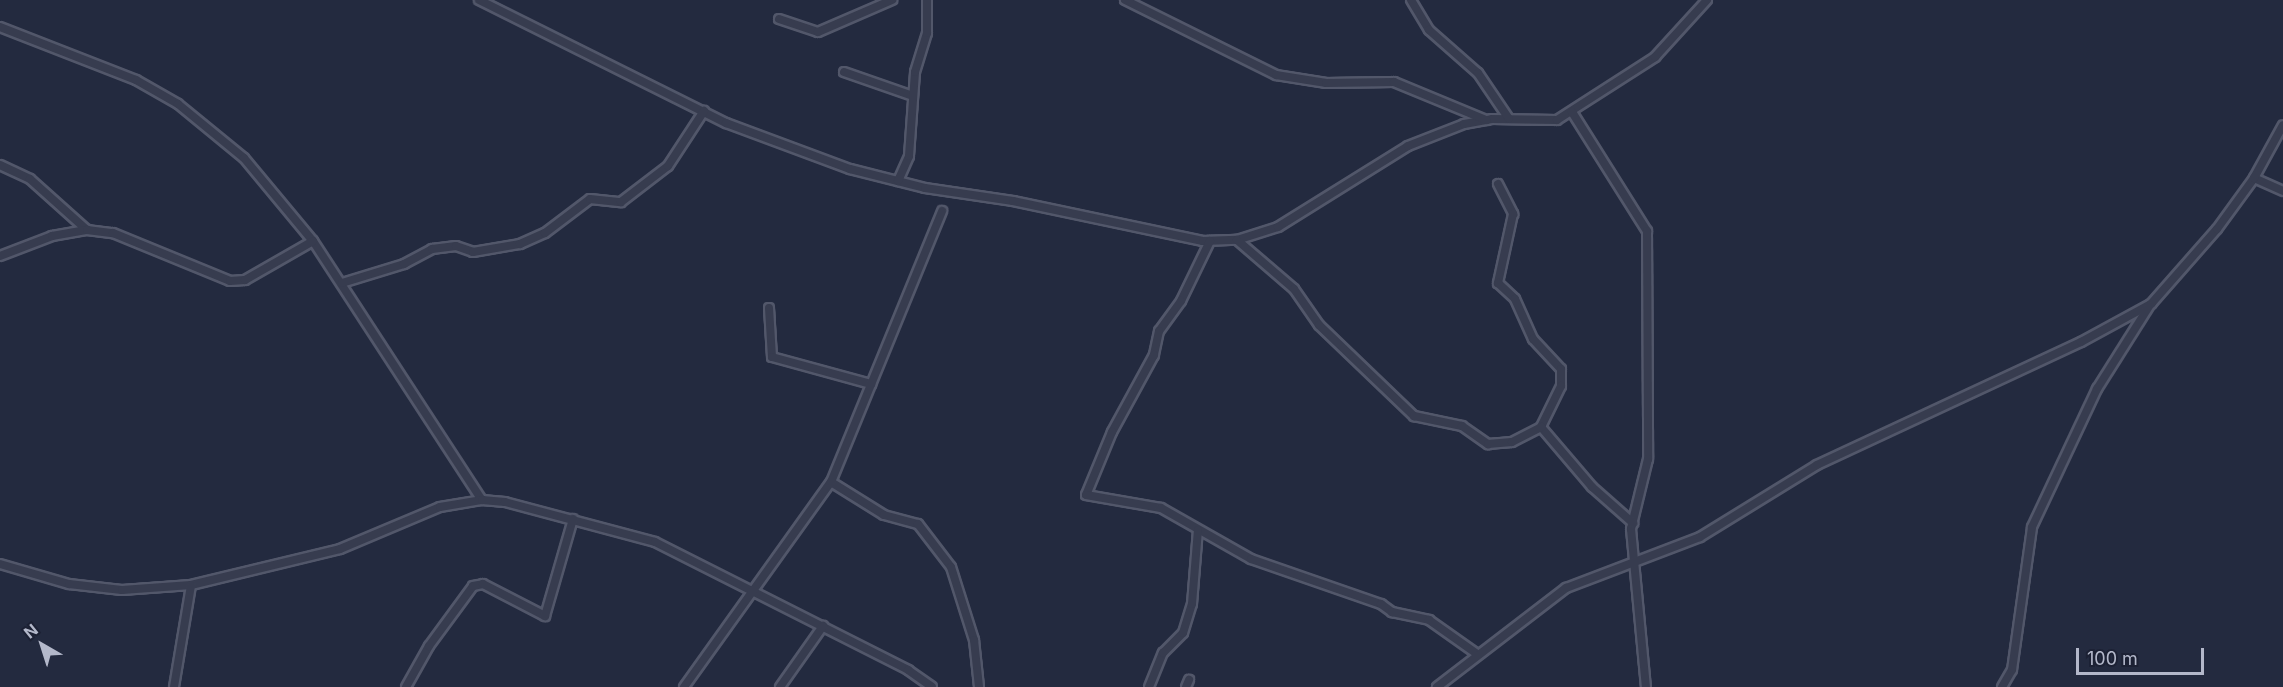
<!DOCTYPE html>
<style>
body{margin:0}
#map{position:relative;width:2283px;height:687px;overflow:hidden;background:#232a3f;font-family:Inter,sans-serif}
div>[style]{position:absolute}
.roads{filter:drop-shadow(2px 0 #52576a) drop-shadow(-2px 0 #52576a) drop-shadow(0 2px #52576a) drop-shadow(0 -2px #52576a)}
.minor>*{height:8px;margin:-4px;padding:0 4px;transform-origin:4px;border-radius:4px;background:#373c4f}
span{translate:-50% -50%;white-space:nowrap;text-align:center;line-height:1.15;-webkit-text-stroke:5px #1c2134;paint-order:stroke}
.north{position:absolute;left:12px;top:615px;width:60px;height:60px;-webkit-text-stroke:4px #1c2134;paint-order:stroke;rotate:321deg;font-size:16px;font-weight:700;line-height:24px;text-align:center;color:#b3b8ca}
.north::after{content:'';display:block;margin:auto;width:21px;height:27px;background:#b3b8ca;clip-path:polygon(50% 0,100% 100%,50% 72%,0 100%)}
.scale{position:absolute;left:2076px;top:648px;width:128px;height:27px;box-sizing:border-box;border:3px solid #b3b8ca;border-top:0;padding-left:8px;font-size:18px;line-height:21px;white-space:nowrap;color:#b3b8ca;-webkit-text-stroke:4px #1c2134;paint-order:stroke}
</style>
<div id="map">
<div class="roads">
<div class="minor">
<div style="left:479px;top:0;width:276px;rotate:26.5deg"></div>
<div style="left:726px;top:123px;width:132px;rotate:20.4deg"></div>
<div style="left:850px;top:169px;width:77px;rotate:14.2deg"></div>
<div style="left:925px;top:188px;width:89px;rotate:8.4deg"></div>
<div style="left:1013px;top:201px;width:194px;rotate:11.9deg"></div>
<div style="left:1203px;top:241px;width:34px;rotate:-2deg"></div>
<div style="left:1237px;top:240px;width:43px;rotate:-17.6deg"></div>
<div style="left:1278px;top:227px;width:153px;rotate:-31.9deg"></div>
<div style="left:1408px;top:146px;width:60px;rotate:-21.4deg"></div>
<div style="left:1464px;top:124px;width:28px;rotate:-10deg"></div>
<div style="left:1492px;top:119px;width:65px;rotate:0.9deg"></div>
<div style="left:1557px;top:120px;width:117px;rotate:-32.7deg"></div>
<div style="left:1655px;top:57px;width:77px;rotate:-47.6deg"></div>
<div style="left:1125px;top:0;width:169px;rotate:26.4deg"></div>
<div style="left:1276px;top:75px;width:51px;rotate:9.1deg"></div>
<div style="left:1326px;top:83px;width:68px;rotate:-0.8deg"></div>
<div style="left:1394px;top:82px;width:100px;rotate:22.4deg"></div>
<div style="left:1411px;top:0;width:35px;rotate:59deg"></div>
<div style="left:1429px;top:30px;width:65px;rotate:41.3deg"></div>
<div style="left:1478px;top:73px;width:55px;rotate:56deg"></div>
<div style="left:779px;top:19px;width:41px;rotate:18.4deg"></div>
<div style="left:818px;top:32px;width:81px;rotate:-23.4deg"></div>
<div style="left:0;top:27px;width:146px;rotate:21.3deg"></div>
<div style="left:136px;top:80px;width:48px;rotate:29.7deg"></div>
<div style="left:178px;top:104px;width:85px;rotate:39.3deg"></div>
<div style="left:244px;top:158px;width:108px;rotate:50.3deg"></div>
<div style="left:313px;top:241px;width:309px;rotate:56.9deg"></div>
<div style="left:844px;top:72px;width:73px;rotate:19.2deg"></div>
<div style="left:1572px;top:112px;width:141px;rotate:57.8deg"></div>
<div style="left:1647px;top:231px;width:228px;rotate:89.7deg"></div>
<div style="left:1648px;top:459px;width:72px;rotate:103.7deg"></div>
<div style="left:1631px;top:529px;width:159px;rotate:84.6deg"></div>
<div style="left:0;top:165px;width:33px;rotate:25deg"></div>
<div style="left:30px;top:179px;width:76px;rotate:41.8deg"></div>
<div style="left:2254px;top:178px;width:32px;rotate:24deg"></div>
<div style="left:898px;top:181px;width:27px;rotate:-66deg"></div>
<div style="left:909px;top:156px;width:84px;rotate:-85.9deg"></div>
<div style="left:915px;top:72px;width:41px;rotate:-72.9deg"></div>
<div style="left:927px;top:33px;width:33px;rotate:-90deg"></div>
<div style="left:1498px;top:184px;width:34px;rotate:63deg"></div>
<div style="left:1513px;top:214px;width:71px;rotate:102.3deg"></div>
<div style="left:1498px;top:283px;width:23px;rotate:43deg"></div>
<div style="left:1515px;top:299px;width:44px;rotate:65.8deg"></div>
<div style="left:1533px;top:339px;width:41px;rotate:47deg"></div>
<div style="left:1561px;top:369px;width:17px;rotate:90deg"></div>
<div style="left:1561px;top:386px;width:46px;rotate:116deg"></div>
<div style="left:1541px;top:427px;width:79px;rotate:49.6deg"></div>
<div style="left:1592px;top:487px;width:55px;rotate:41.3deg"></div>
<div style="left:1237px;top:240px;width:75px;rotate:40.7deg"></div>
<div style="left:1294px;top:289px;width:44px;rotate:55.2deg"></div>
<div style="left:1319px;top:325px;width:132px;rotate:43.8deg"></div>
<div style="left:1414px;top:416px;width:49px;rotate:11.8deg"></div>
<div style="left:1462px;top:426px;width:32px;rotate:35deg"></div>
<div style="left:1488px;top:444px;width:24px;rotate:-5deg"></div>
<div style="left:1512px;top:442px;width:33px;rotate:-27deg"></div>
<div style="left:1210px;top:241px;width:67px;rotate:115.8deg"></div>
<div style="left:1181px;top:301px;width:37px;rotate:126deg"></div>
<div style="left:1159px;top:331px;width:25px;rotate:102deg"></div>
<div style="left:1154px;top:355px;width:88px;rotate:118.6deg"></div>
<div style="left:1112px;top:432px;width:68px;rotate:112.4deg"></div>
<div style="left:1086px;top:495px;width:76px;rotate:9.8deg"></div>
<div style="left:1161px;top:508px;width:103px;rotate:29.5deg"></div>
<div style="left:1251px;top:559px;width:138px;rotate:19.1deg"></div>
<div style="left:1381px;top:604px;width:14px;rotate:36deg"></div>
<div style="left:1392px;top:612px;width:38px;rotate:12deg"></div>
<div style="left:1429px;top:620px;width:59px;rotate:35.3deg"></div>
<div style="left:0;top:256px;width:56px;rotate:-21deg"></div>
<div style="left:52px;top:236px;width:36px;rotate:-10deg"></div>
<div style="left:87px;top:230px;width:26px;rotate:7deg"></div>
<div style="left:113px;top:233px;width:126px;rotate:22.3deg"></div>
<div style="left:230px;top:281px;width:15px;rotate:-4deg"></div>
<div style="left:245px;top:280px;width:78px;rotate:-29.8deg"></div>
<div style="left:342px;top:283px;width:65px;rotate:-17deg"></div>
<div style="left:404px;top:264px;width:32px;rotate:-28deg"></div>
<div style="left:432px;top:249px;width:24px;rotate:-7deg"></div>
<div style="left:456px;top:246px;width:18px;rotate:19deg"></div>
<div style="left:473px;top:252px;width:48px;rotate:-9.7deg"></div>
<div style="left:520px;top:244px;width:27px;rotate:-24deg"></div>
<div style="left:545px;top:233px;width:56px;rotate:-37.1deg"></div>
<div style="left:590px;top:199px;width:31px;rotate:6deg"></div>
<div style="left:621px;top:202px;width:59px;rotate:-37.5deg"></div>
<div style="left:668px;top:166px;width:66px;rotate:-56.8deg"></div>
<div style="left:769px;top:308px;width:49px;rotate:86.5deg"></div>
<div style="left:772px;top:357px;width:103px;rotate:15.3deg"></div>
<div style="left:831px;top:482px;width:62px;rotate:31.9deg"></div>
<div style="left:884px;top:515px;width:35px;rotate:15deg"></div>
<div style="left:918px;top:524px;width:54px;rotate:52.5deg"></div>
<div style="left:951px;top:567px;width:77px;rotate:72.5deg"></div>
<div style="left:974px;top:640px;width:47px;rotate:83.9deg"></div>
<div style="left:0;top:564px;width:72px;rotate:16.2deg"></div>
<div style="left:69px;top:584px;width:53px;rotate:6.5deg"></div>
<div style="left:122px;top:590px;width:69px;rotate:-4.1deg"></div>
<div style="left:191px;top:585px;width:153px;rotate:-13.6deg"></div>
<div style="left:340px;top:549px;width:108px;rotate:-22.8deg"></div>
<div style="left:440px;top:507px;width:43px;rotate:-9.5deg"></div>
<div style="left:482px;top:500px;width:23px;rotate:5deg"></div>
<div style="left:505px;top:502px;width:155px;rotate:14.9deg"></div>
<div style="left:655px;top:542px;width:284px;rotate:26.8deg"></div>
<div style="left:908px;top:670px;width:29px;rotate:35deg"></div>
<div style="left:174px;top:687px;width:103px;rotate:-80.5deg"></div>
<div style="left:406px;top:687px;width:47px;rotate:-60.7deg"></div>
<div style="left:429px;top:646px;width:74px;rotate:-53.7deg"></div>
<div style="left:473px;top:586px;width:10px;rotate:-11deg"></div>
<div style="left:483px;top:584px;width:70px;rotate:27.3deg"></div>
<div style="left:545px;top:616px;width:101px;rotate:-73.9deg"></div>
<div style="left:684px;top:687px;width:252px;rotate:-54.4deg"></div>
<div style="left:831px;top:482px;width:293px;rotate:-67.7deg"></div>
<div style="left:780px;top:687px;width:75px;rotate:-54.8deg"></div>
<div style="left:1149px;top:687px;width:37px;rotate:-68deg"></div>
<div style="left:1163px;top:653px;width:28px;rotate:-45deg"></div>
<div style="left:1183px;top:633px;width:30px;rotate:-73deg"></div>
<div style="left:1192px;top:604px;width:74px;rotate:-85.4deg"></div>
<div style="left:1186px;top:687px;width:8px;rotate:-67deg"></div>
<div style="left:1437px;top:687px;width:163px;rotate:-37.5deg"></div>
<div style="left:1566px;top:588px;width:143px;rotate:-20.8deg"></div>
<div style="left:1700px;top:537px;width:137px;rotate:-31.6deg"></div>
<div style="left:1817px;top:465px;width:291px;rotate:-25deg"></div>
<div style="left:2081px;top:342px;width:80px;rotate:-28.5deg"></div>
<div style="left:2151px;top:304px;width:100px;rotate:-48.7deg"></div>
<div style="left:2217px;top:229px;width:63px;rotate:-54deg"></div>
<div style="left:2254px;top:178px;width:60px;rotate:-61.3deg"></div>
<div style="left:2002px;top:687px;width:20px;rotate:-60deg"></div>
<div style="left:2012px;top:670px;width:144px;rotate:-82deg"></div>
<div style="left:2032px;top:527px;width:153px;rotate:-64.8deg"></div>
<div style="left:2097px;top:389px;width:99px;rotate:-57.8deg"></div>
</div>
</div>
<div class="north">N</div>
<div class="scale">100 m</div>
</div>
